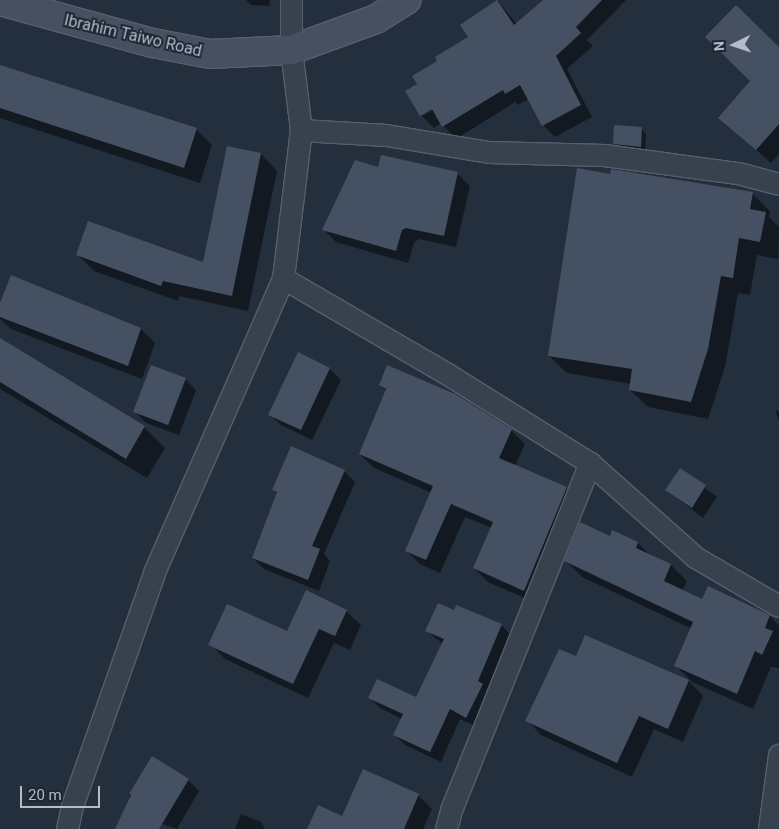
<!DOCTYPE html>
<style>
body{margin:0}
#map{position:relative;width:779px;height:829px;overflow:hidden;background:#242f3e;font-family:Roboto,sans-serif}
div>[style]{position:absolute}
.shadow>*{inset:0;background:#0007}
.building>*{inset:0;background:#455162}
.roads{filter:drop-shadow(1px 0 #565f6c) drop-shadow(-1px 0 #565f6c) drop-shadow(0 1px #565f6c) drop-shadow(0 -1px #565f6c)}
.minor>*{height:21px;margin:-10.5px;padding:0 10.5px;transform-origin:10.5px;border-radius:10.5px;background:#38414e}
.secondary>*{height:28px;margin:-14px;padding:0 14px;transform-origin:14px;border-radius:14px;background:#465061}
span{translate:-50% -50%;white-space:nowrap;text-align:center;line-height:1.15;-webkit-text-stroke:4px #1d2633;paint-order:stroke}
.street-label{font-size:16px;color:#b4bcc9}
.north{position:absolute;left:709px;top:20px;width:50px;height:50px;-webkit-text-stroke:4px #1d2633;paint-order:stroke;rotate:266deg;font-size:14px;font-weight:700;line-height:20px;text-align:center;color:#b4bcc9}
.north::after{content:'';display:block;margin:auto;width:18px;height:22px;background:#b4bcc9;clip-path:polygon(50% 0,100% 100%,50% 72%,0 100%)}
.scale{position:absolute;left:20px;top:786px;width:80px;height:22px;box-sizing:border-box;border:2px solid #b4bcc9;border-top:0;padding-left:6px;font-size:15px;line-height:18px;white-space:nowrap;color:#b4bcc9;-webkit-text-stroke:4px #1d2633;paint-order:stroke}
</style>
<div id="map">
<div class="shadow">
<div style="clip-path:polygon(246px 0,270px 0,269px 6px,251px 5px)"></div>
<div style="clip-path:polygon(evenodd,543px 0,626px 0,587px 40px,593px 46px,567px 69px,592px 117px,555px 137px,543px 125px,529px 99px,518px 105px,515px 102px,456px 139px,441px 123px,434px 128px,421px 115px,407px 92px,470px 37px,498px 1px,517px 24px,543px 0,437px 105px,438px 107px,423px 116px,423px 113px,437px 105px)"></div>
<div style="clip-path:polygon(779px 48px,779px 154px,771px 163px,720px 118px)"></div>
<div style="clip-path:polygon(0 66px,196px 129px,212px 145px,200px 183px,0 118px)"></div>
<div style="clip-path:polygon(641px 128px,646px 134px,645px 152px,619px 148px,614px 143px)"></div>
<div style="clip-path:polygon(228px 147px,261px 154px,277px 171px,248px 311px,179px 296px,178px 301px,94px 271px,78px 255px,204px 263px)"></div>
<div style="clip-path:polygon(379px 168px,457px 173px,470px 186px,456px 247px,419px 239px,414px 243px,408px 263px,336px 242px,324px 230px)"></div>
<div style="clip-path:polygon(612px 175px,752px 193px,770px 211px,769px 217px,779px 227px,778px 259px,757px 255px,750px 295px,738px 293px,725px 367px,708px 419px,648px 407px,630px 390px,631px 384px,567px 373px,549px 356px)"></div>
<div style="clip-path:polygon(12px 277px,141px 329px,155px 343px,142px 379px,11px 329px,0 319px,0 306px)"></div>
<div style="clip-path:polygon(0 339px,144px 427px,165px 448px,147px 478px,0 389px)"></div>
<div style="clip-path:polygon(299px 354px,330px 369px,341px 380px,312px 440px,281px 425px,270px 415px)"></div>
<div style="clip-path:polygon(185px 379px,196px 390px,179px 435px,146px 423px,135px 412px)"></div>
<div style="clip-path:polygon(380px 385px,511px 430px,525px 444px,515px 466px,566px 488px,580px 502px,538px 604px,488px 582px,474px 568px,492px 528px,465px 517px,440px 573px,420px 564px,406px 550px,432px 493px,374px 468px,360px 454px,387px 392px)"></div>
<div style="clip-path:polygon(775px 411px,779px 411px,779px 421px)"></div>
<div style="clip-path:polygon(680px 469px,717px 497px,703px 518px,666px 490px)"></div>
<div style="clip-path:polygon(344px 471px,355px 482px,324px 554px,330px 561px,319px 591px,264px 569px,253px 558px,278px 494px,273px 490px)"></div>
<div style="clip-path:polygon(610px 538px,638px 543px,652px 557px,671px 565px,687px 581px,682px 591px,702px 600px,708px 587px,770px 616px,779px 626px,779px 668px,771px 667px,753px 709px,692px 682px,676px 666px,692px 629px,582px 577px,566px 561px)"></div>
<div style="clip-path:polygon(346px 611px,361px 625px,350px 650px,334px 643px,308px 698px,225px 659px,210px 644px,288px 633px)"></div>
<div style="clip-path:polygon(454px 611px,501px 625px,512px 636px,477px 727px,460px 719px,441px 762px,405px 745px,395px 735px,402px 719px,380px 708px,370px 698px,417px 698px,443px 644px,427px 631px)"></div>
<div style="clip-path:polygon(586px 636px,689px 681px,703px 696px,683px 742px,654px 729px,632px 777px,541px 735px,527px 720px,577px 658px)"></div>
<div style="clip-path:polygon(188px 780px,199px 791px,177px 829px,139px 816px,128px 805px,130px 794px)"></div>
<div style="clip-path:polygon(418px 795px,432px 809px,423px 829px,308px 829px)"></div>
<div style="clip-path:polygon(241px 814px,261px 822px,265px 829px,235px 829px)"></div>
</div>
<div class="building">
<div style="clip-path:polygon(497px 0,514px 25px,543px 0,602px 0,576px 27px,581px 33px,556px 56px,581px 105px,542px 126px,520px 85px,505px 94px,503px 90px,442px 127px,432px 109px,420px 116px,405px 91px,417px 84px,412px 76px,437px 61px,435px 57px,468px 37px,460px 25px)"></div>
<div style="clip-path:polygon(736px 5px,779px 47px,779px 124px,756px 150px,718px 118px,750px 81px,705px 37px)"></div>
<div style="clip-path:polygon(0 65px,197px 128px,184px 168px,0 108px)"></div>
<div style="clip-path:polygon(614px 125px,642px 127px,641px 147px,613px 144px)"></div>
<div style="clip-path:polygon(227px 146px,261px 153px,232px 296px,163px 281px,161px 286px,76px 255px,88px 221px,203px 262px)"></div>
<div style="clip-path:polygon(381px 155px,458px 172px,444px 236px,406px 228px,402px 230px,396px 251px,322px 230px,355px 160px,378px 167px)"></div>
<div style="clip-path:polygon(577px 168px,610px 174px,611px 169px,753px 192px,750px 209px,766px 212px,760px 242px,739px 238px,733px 278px,721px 276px,708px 349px,691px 402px,629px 390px,632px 369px,548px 356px)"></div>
<div style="clip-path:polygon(11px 275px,141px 328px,128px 366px,0 317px,0 303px)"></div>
<div style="clip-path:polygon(0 338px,145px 426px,126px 459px,0 382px)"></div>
<div style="clip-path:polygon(298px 352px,330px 368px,301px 430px,268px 415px)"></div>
<div style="clip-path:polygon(151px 365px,186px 378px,168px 425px,133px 412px)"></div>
<div style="clip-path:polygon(387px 365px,455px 394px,512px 429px,499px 458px,567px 487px,524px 591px,473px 568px,493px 522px,451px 504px,426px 560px,405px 551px,433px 486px,359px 454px,386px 389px,379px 385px)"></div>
<div style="clip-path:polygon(291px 446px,345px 470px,312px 546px,320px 549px,308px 580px,252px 558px,277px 492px,272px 490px)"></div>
<div style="clip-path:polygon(680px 468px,706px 485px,692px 508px,665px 490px)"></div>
<div style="clip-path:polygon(580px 522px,610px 536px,612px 530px,638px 542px,636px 548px,671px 564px,664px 581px,702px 599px,708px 586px,770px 615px,765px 628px,773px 631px,762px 655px,755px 651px,737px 694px,674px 666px,693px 622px,564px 561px)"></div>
<div style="clip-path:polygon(306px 590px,347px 610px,335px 636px,319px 629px,293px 684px,208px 645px,227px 604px,287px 631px)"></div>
<div style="clip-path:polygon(438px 603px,454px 610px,456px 605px,502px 624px,478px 681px,483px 684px,466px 718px,450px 709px,430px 752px,393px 735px,403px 714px,368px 698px,377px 679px,416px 697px,444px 639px,425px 631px)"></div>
<div style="clip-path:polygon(585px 635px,689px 680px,668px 729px,639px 716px,617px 763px,525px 721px,559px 649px,576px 656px)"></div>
<div style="clip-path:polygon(152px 756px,189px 779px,159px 829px,115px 829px,131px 795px,129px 794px)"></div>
<div style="clip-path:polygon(363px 769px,419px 794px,404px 829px,307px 829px,318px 805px,342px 816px)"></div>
</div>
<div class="roads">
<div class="minor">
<div style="left:301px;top:130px;width:85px;rotate:3.4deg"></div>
<div style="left:386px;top:135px;width:104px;rotate:9.4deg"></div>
<div style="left:489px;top:152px;width:115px;rotate:1.5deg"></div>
<div style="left:604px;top:155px;width:135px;rotate:7.7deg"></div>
<div style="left:738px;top:173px;width:42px;rotate:15deg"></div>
<div style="left:283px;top:278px;width:192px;rotate:30.3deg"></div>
<div style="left:449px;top:375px;width:166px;rotate:32deg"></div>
<div style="left:590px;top:463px;width:141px;rotate:41.8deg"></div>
<div style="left:695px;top:557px;width:97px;rotate:30.3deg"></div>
<div style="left:67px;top:829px;width:24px;rotate:-78deg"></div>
<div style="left:72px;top:806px;width:250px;rotate:-70.6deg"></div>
<div style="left:155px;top:570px;width:319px;rotate:-66.3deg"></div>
<div style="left:283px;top:278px;width:149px;rotate:-83.1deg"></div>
<div style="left:301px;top:130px;width:81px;rotate:-97.1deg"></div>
<div style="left:291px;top:50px;width:50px;rotate:-90deg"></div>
<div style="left:446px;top:829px;width:20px;rotate:-75deg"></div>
<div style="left:451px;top:810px;width:374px;rotate:-68.2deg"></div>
<div style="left:769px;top:829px;width:75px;rotate:-82.3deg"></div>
</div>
<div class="secondary">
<div style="left:0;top:1px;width:159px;rotate:15.4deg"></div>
<div style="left:153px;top:43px;width:58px;rotate:10.9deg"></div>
<div style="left:210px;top:54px;width:81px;rotate:-2.8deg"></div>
<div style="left:291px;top:50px;width:90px;rotate:-20deg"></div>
<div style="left:376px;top:19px;width:36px;rotate:-32deg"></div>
</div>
</div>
<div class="street-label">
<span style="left:133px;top:36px;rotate:13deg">Ibrahim Taiwo Road</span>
</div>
<div class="north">N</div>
<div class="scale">20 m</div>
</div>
